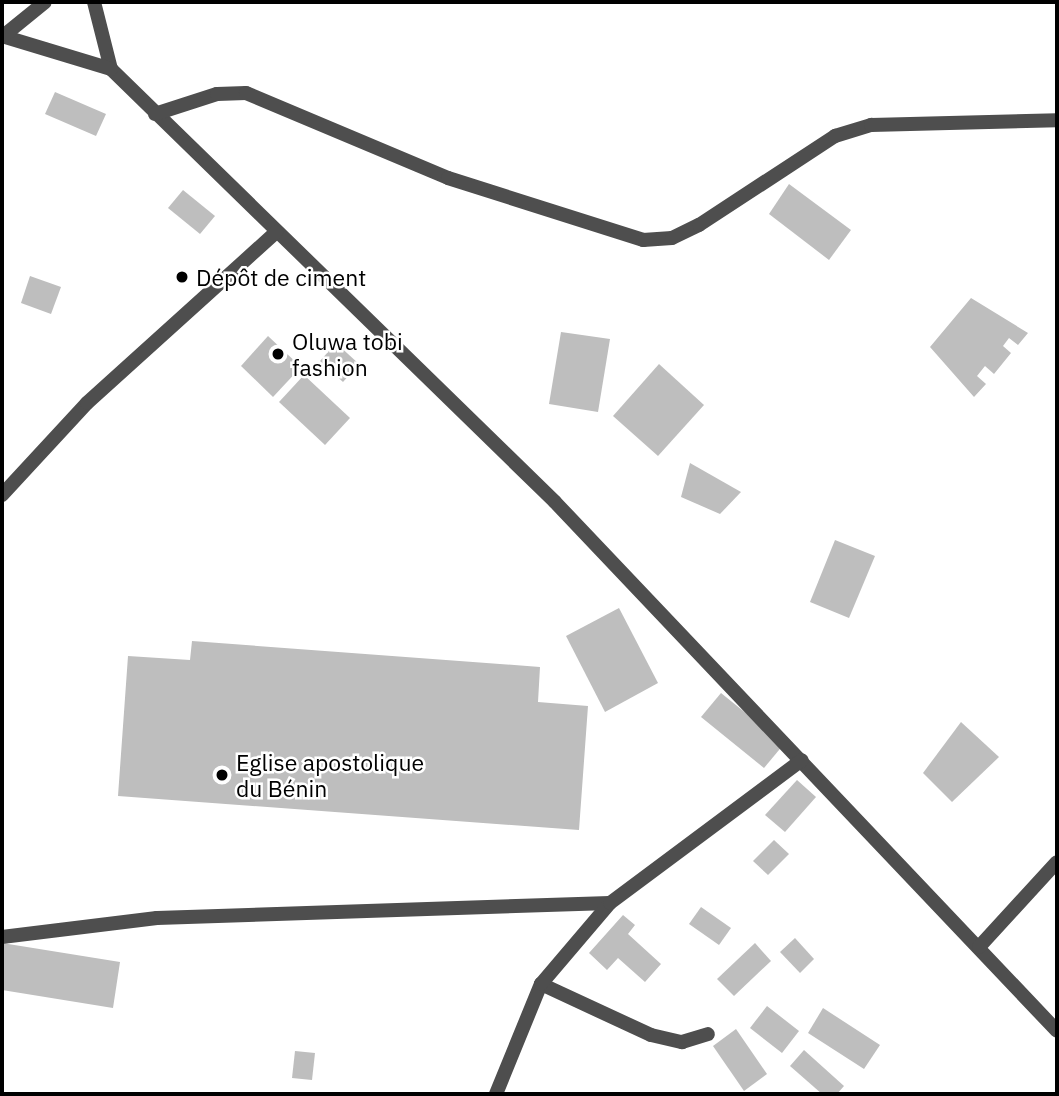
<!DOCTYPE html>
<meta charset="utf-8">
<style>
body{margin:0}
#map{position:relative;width:1059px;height:1096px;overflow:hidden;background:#fff;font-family:"IBM Plex Sans",sans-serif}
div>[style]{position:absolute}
.building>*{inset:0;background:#bebebe}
.minor>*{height:14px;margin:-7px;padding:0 7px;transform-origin:7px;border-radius:7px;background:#4e4e4e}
.dots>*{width:19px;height:19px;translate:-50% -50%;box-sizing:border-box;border:4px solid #fff;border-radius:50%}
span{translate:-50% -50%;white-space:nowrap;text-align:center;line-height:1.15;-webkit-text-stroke:5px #fff;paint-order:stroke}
.poi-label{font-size:23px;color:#000}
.left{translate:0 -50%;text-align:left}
.frame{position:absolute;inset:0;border:4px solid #000;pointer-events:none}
</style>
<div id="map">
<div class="building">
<div style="clip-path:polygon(55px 92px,106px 114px,96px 136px,45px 114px)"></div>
<div style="clip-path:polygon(789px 184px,851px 230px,829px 260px,769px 214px)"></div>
<div style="clip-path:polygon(183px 190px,215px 216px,200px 234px,168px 208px)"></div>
<div style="clip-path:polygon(30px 276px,61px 287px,51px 314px,21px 303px)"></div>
<div style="clip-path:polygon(971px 298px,1028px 333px,1018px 345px,1009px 338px,1003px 346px,1011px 353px,994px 374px,985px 366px,977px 376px,986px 384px,974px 397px,930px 347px)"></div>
<div style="clip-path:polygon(561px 332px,610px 339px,598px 412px,549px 404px)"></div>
<div style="clip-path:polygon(268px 336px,301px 367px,273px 397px,241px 366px)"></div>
<div style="clip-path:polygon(336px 343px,359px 364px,343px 382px,320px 361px)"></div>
<div style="clip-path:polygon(659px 364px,704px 405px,658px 456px,613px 416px)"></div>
<div style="clip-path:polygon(304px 375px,350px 418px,325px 445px,279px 402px)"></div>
<div style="clip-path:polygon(690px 463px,741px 492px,720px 514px,681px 497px)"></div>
<div style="clip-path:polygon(835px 540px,875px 556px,849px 618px,810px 602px)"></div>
<div style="clip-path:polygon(619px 608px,658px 683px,605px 712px,566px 636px)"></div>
<div style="clip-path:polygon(192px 641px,540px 667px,538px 702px,588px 706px,579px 830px,118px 796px,128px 656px,190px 660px)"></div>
<div style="clip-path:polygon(721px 693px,784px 744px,764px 768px,701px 717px)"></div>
<div style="clip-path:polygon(961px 722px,999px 757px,952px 802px,923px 773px)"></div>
<div style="clip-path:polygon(797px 780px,816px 797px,785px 832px,765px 815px)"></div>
<div style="clip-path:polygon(774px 840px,789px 854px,768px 875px,753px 861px)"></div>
<div style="clip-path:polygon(701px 907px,731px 928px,719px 945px,689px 924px)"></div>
<div style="clip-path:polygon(623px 915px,635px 925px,628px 934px,661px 964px,645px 982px,618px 958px,607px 970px,589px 953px)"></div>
<div style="clip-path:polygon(795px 938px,814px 959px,800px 973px,780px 952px)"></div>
<div style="clip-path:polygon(2px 943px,120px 962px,113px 1008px,2px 990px)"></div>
<div style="clip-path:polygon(755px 943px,771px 961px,734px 996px,717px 979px)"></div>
<div style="clip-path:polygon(767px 1006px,799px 1031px,782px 1053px,750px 1028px)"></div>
<div style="clip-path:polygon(823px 1008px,880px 1045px,864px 1069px,808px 1033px)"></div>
<div style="clip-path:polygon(736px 1029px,767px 1074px,744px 1091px,713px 1046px)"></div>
<div style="clip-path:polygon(804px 1050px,844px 1086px,837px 1094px,822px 1094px,790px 1066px)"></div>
<div style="clip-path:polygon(295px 1051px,315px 1053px,312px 1080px,292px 1078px)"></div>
</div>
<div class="minor">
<div style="left:94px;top:2px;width:69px;rotate:75.8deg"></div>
<div style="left:111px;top:69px;width:620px;rotate:44.28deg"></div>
<div style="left:555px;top:502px;width:729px;rotate:46.5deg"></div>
<div style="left:2px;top:36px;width:114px;rotate:16.8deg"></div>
<div style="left:2px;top:37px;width:55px;rotate:-39.1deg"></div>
<div style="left:155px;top:114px;width:65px;rotate:-17.9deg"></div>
<div style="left:217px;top:94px;width:29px;rotate:-2deg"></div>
<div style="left:246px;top:93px;width:219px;rotate:22.8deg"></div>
<div style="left:448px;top:178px;width:205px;rotate:17.6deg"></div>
<div style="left:643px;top:240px;width:29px;rotate:-4deg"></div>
<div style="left:672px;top:238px;width:30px;rotate:-26deg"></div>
<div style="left:699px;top:225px;width:163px;rotate:-33.2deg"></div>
<div style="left:835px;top:136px;width:38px;rotate:-17deg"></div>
<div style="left:871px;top:125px;width:186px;rotate:-1.5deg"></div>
<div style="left:2px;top:495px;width:125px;rotate:-47.3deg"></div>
<div style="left:87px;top:403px;width:255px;rotate:-42.1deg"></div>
<div style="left:2px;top:937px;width:156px;rotate:-7deg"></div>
<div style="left:157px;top:918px;width:453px;rotate:-1.9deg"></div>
<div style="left:979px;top:947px;width:115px;rotate:-47.5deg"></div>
<div style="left:541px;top:984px;width:121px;rotate:24.9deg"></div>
<div style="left:651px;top:1035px;width:32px;rotate:13deg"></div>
<div style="left:682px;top:1042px;width:27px;rotate:-17deg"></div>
<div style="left:496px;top:1094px;width:119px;rotate:-67.8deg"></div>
<div style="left:541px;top:984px;width:106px;rotate:-49.6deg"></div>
<div style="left:610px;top:903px;width:239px;rotate:-36.7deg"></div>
</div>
<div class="dots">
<div style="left:182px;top:277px;background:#000"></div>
<div style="left:278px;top:354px;background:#000"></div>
<div style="left:222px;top:775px;background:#000"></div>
</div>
<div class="poi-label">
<span class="left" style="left:196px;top:277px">Dépôt de ciment</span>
<span class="left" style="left:292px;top:354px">Oluwa tobi<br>fashion</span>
<span class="left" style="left:236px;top:775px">Eglise apostolique<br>du Bénin</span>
</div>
<div class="frame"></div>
</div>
